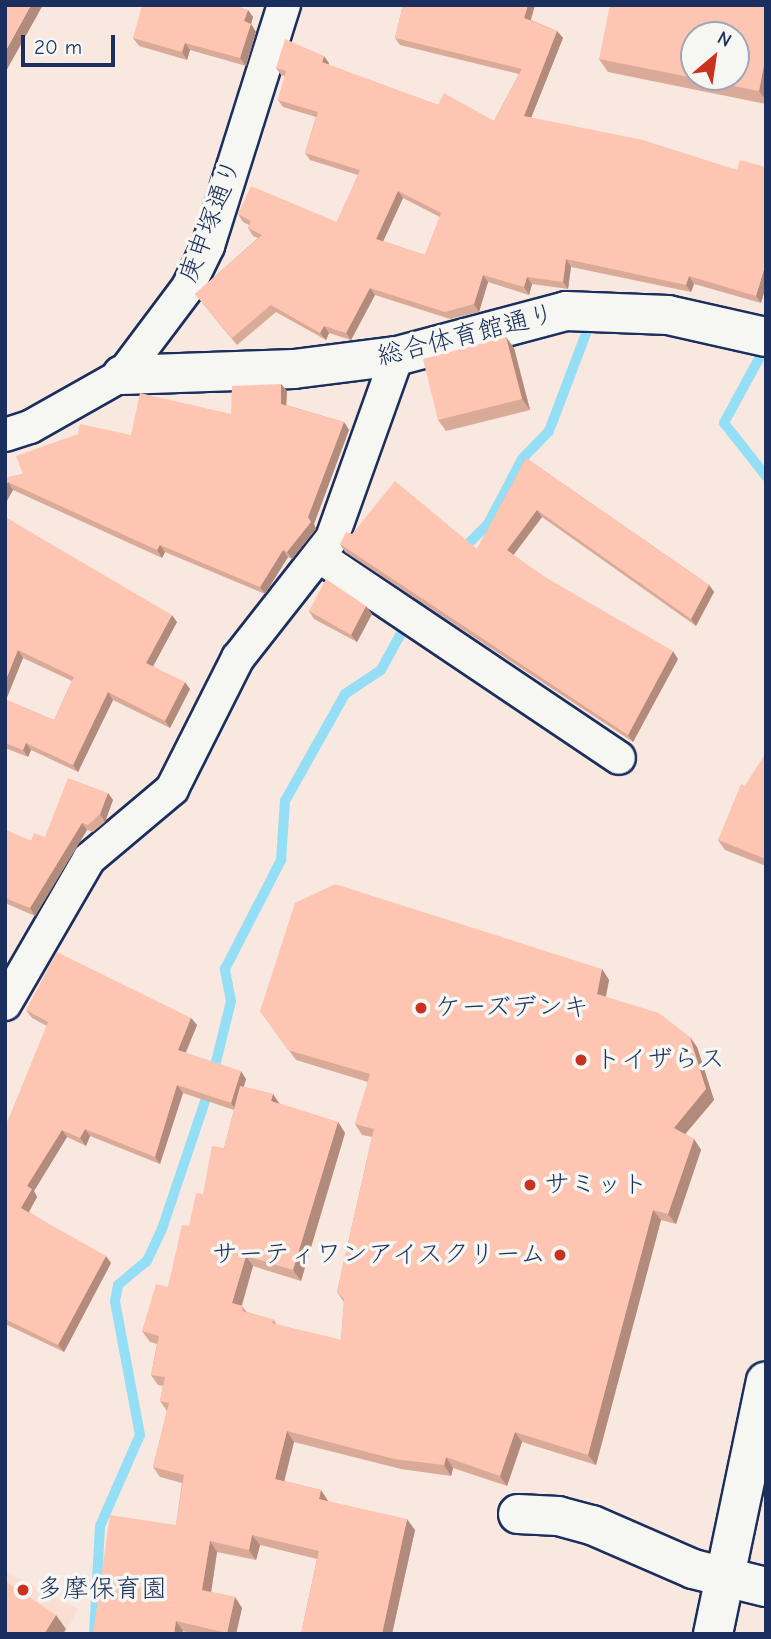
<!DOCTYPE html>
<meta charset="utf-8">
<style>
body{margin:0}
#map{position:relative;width:771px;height:1639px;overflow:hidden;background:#f8e8df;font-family:"Comic Neue","Klee One",sans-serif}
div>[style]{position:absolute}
.built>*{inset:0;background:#faded2}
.stream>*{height:10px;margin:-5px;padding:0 5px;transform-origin:5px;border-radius:5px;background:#94def6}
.roads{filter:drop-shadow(2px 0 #1b2f5e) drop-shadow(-2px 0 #1b2f5e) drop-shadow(0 2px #1b2f5e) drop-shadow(0 -2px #1b2f5e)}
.street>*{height:32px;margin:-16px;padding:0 16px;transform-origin:16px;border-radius:16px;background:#f6f6f2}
.secondary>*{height:38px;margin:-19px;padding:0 19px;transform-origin:19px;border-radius:19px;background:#f6f6f2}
.wall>*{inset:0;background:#daaa99}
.shaded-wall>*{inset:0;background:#b28b7d}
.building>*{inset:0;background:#fec6b2}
.dots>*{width:19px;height:19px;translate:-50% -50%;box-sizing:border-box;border:4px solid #f6f6f2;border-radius:50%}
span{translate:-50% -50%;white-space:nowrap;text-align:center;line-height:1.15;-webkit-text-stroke:7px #f6f6f2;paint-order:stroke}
.street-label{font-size:26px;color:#1b2f5e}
.poi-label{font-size:26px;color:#1b2f5e}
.left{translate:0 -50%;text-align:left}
.right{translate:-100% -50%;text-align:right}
.frame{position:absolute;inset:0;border:7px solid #1b2f5e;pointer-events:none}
.north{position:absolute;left:680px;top:21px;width:70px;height:70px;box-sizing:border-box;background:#f6f6f2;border:2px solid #9ea6b7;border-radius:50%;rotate:29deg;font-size:19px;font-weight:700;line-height:28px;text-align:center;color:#1b2f5e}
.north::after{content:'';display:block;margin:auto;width:24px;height:32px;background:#c8321e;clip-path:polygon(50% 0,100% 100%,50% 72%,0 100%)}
.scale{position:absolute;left:21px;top:35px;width:94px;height:32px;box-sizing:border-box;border:4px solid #1b2f5e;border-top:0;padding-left:9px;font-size:21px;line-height:24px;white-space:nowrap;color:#1b2f5e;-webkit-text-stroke:5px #f6f6f2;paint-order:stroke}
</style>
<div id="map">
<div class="built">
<div style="clip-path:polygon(5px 1571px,78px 1609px,65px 1634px,5px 1634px)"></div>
</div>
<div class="stream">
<div style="left:761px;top:355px;width:77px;rotate:118.6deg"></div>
<div style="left:724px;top:423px;width:68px;rotate:51.6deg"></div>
<div style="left:462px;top:550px;width:37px;rotate:-45deg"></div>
<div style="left:488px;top:524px;width:73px;rotate:-62.4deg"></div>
<div style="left:522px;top:459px;width:39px;rotate:-46deg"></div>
<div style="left:549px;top:431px;width:107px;rotate:-69.2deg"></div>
<div style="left:213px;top:1074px;width:75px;rotate:-76.1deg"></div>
<div style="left:231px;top:1001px;width:33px;rotate:-101deg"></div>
<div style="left:225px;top:969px;width:123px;rotate:-62.8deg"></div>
<div style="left:281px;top:860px;width:59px;rotate:-86.1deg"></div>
<div style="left:285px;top:801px;width:123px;rotate:-60.7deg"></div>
<div style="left:345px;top:694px;width:43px;rotate:-33.7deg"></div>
<div style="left:381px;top:670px;width:90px;rotate:-61.4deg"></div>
<div style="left:94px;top:1634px;width:108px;rotate:-86.8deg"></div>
<div style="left:100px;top:1526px;width:99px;rotate:-66.3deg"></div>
<div style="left:140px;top:1435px;width:136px;rotate:-100.6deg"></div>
<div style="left:115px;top:1301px;width:16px;rotate:-79deg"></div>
<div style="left:118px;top:1285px;width:38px;rotate:-40deg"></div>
<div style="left:147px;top:1261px;width:35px;rotate:-65deg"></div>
<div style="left:162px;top:1229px;width:148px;rotate:-71.4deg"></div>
</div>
<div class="roads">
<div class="street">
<div style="left:5px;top:435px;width:26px;rotate:-18deg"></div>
<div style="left:30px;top:427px;width:106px;rotate:-29.5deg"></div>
<div style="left:122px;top:375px;width:110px;rotate:-53.1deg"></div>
<div style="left:188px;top:287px;width:46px;rotate:-64deg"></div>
<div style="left:208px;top:246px;width:253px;rotate:-72.5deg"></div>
<div style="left:320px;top:557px;width:360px;rotate:33.9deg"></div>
<div style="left:5px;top:1004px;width:168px;rotate:-59.9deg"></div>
<div style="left:89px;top:859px;width:109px;rotate:-40.1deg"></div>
<div style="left:172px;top:789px;width:147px;rotate:-63.3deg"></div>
<div style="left:238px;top:658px;width:152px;rotate:-51.9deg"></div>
<div style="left:332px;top:538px;width:193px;rotate:-70.3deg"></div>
</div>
<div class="secondary">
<div style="left:122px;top:375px;width:172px;rotate:-2deg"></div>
<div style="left:294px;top:369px;width:104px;rotate:-7.2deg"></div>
<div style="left:397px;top:356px;width:175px;rotate:-14.9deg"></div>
<div style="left:566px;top:311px;width:102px;rotate:2.2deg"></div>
<div style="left:668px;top:315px;width:100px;rotate:12.7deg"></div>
<div style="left:518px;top:1514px;width:40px;rotate:2.9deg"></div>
<div style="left:558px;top:1516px;width:35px;rotate:15deg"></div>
<div style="left:592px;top:1525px;width:110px;rotate:23.5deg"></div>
<div style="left:693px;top:1569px;width:75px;rotate:13.9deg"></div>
<div style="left:713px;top:1634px;width:258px;rotate:-78.2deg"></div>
</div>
</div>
<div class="wall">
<div style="clip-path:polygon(evenodd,403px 5px,535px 5px,531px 20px,557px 31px,563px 38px,531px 118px,737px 170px,761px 303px,694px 284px,691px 292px,571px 267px,568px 289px,532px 284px,529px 295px,488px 282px,479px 312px,450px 319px,375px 295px,351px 340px,329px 333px,326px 340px,276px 312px,237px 345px,195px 294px,258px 238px,253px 236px,248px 228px,249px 225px,243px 222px,238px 214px,337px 222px,358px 175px,310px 160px,305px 153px,316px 117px,283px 107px,278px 100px,285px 76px,281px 75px,276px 68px,329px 63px,328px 65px,438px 105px,494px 121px,519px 74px,400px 45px,395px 38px,403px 5px,403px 198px,440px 217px,425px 255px,383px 241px,403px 198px)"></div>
<div style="clip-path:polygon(766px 5px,766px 104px,608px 72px,599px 59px)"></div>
<div style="clip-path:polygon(248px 10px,253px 17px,251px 24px,256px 32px,246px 66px,190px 50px,187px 60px,139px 46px,133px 38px)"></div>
<div style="clip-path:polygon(506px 337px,514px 348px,530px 410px,446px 431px,438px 420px)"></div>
<div style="clip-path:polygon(281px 384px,287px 391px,286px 405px,344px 422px,349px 430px,314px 524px,316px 529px,292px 559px,288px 557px,265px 594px,165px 552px,162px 558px,13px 490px,5px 504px,5px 478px,23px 474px,131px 435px,231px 414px)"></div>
<div style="clip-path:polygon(526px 458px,709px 585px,714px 592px,696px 626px,542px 517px,513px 555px,543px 576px,678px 659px,633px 742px,345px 552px,340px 544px,352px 534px,477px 549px)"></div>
<div style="clip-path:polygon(evenodd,5px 517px,177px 622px,153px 666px,190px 689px,170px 728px,113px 700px,78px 772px,31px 750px,28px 757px,5px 748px,5px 517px,23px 658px,72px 681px,54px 720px,6px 700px,23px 658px)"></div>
<div style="clip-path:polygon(366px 606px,372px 614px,357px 642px,314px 619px,309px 611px)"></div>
<div style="clip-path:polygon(766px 753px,766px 866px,725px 850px,718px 840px,745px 786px)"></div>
<div style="clip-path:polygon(108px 793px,113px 800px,105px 822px,93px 832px,87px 830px,35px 916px,5px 903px,5px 830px,31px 841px,45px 837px)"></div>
<div style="clip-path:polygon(602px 969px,609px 980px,606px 997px,697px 1047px,714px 1100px,685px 1134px,694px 1139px,701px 1150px,676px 1224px,661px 1220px,596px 1465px,522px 1442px,507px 1486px,453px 1468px,451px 1476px,401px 1469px,294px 1442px,284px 1481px,321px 1490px,328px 1501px,415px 1530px,392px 1634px,301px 1634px,317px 1559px,260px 1545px,256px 1560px,217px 1552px,211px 1592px,235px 1597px,242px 1608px,236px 1634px,193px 1634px,183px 1631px,93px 1634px,176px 1525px,182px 1483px,160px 1477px,153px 1467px,167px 1411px,160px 1401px,163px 1386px,158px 1385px,151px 1375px,157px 1344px,150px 1342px,142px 1331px,168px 1287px,189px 1226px,224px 1148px,234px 1110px,183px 1093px,160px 1164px,90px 1136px,86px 1146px,67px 1137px,34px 1191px,37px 1197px,29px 1212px,111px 1263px,64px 1352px,5px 1324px,5px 1120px,8px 1121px,47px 1026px,32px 1018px,26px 1010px,191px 1018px,197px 1025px,186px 1053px,246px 1079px,244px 1087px,273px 1094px,280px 1104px,338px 1122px,345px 1133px,301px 1281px,253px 1266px,242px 1306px,247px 1312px,274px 1320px,277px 1325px,341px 1340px,344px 1302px,337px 1292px,372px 1137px,362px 1135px,355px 1124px,368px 1082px,296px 1060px,260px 1011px)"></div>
</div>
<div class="shaded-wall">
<div style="clip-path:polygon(31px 5px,43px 5px,5px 73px,5px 52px)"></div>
<div style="clip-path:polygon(528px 5px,535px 5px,529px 25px,524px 18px)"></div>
<div style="clip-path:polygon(248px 10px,253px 17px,251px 24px,256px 32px,246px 66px,240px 58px,244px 21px)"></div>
<div style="clip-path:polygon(557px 31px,563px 38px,529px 123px,524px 116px)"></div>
<div style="clip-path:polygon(185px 43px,190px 50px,187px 60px,182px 52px)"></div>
<div style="clip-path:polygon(766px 55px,766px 100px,759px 91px)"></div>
<div style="clip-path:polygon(324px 56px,329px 63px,327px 70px,322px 62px)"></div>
<div style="clip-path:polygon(398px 191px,403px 198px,381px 246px,376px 239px)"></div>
<div style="clip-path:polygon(566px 259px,571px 267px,568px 289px,563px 282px)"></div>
<div style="clip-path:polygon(766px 262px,766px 287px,761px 303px,756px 296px)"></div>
<div style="clip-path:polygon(483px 275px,488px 282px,479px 312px,474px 304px)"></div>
<div style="clip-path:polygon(689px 276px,694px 284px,691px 292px,686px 285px)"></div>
<div style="clip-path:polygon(527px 277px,532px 284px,529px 295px,524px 287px)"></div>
<div style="clip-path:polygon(370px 288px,375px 295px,351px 340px,346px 333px)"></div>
<div style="clip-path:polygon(324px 326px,329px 333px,326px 340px,320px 333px)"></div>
<div style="clip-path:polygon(506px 337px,514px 348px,530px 410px,522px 399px)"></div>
<div style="clip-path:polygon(281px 384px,287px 391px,286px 411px,281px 404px)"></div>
<div style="clip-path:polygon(344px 422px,349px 430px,314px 524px,316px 529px,292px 559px,287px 552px,308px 517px)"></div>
<div style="clip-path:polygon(8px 482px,13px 490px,5px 504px,5px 487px)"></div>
<div style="clip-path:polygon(537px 510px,542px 517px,512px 557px,507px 550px)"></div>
<div style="clip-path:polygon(160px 545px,165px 552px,162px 558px,157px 550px)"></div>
<div style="clip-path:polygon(283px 550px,288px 557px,265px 594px,260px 587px)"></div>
<div style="clip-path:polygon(709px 585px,714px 592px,696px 626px,691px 619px)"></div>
<div style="clip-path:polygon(366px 606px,372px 614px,357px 642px,351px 635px)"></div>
<div style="clip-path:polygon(172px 615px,177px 622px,151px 670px,146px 663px)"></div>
<div style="clip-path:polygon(18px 650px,23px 658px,5px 702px,5px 682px)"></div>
<div style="clip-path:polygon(673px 651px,678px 659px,633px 742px,628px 735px)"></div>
<div style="clip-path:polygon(185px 682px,190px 689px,170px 728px,165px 721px)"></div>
<div style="clip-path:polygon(108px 692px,113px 700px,78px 772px,73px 765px)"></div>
<div style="clip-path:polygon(26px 743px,31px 750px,28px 757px,23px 750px)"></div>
<div style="clip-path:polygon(108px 793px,113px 800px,105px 822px,100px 814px)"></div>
<div style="clip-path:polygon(82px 823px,87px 830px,35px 916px,30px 908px)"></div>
<div style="clip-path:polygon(602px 969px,609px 980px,604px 1004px,597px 994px)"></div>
<div style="clip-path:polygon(191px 1018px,197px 1025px,183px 1058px,178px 1050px)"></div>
<div style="clip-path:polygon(690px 1037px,697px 1047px,714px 1100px,681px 1139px,674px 1128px)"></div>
<div style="clip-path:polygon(241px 1071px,246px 1079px,236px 1110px,231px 1103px)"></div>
<div style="clip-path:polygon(177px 1085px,183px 1093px,160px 1164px,155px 1157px)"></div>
<div style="clip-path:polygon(273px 1094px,280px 1105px,271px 1101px)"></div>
<div style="clip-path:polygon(338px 1122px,345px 1133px,301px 1281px,293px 1270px)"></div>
<div style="clip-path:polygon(85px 1129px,90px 1136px,86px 1146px,80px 1138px)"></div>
<div style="clip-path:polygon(62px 1130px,67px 1137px,34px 1191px,37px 1197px,27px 1215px,21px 1208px,27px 1186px)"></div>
<div style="clip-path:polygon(694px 1139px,701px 1150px,676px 1224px,668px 1214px)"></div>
<div style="clip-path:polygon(653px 1210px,661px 1220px,596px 1465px,588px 1455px)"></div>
<div style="clip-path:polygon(106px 1256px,111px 1263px,64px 1352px,58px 1345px)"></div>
<div style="clip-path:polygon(246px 1256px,253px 1266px,239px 1314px,232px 1303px)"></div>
<div style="clip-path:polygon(287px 1431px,294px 1442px,282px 1490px,275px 1479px)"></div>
<div style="clip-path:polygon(515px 1432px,522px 1442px,507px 1486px,500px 1476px)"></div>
<div style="clip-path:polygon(446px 1457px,453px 1468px,451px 1476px,444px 1465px)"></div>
<div style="clip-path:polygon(321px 1490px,328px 1501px,326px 1510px,319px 1499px)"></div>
<div style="clip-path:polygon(407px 1519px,415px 1530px,392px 1634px,382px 1634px)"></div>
<div style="clip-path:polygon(252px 1535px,260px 1545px,256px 1560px,249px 1550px)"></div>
<div style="clip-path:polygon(210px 1541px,217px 1552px,210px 1600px,202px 1590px)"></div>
<div style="clip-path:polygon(235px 1597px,242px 1608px,236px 1634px,227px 1634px)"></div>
<div style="clip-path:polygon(56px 1615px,66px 1629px,63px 1634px,44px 1634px)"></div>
<div style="clip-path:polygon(176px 1621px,183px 1631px,183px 1634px,174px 1634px)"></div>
</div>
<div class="building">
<div style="clip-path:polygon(5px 5px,31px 5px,5px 52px)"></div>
<div style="clip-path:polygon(142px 5px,234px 5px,248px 10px,244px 21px,251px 24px,240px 58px,185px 43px,182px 52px,133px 38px)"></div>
<div style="clip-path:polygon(evenodd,403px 5px,528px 5px,524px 18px,557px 31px,524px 116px,643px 140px,737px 170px,740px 160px,766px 167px,766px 262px,756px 296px,689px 276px,686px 285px,566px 259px,563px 282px,527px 277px,524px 287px,483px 275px,474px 304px,445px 312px,370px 288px,346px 333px,324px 326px,320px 333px,271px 305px,232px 338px,195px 294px,262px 235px,248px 228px,251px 221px,238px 214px,251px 186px,337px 222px,360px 170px,305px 153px,318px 112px,278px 100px,286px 71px,276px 68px,285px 39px,324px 56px,322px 62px,438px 105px,444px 93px,494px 121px,522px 69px,395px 38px,403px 5px,398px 191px,441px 213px,425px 255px,376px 239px,398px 191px)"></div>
<div style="clip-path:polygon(evenodd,610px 5px,766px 5px,766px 55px,759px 91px,599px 59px,610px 5px,694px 35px,736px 35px,736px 77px,694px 77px,694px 35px)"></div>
<div style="clip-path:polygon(506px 337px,522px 399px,438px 420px,423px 359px)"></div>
<div style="clip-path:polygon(281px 384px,281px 404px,344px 422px,308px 517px,311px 522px,287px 552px,283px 550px,260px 587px,160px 545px,157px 550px,8px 482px,5px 487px,5px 478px,23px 474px,16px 456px,78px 434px,80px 424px,131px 435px,140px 393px,231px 414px,232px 386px)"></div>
<div style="clip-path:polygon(526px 458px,709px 585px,691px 619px,537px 510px,507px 550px,543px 576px,673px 651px,628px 735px,340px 544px,346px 532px,352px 534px,395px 481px,477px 549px)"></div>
<div style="clip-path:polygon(5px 517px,172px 615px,146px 663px,185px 682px,165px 721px,108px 692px,73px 765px,26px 743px,23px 750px,5px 743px,5px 699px,54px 720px,74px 677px,18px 650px,5px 682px)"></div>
<div style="clip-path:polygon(326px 579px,366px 606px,351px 635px,309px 611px)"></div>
<div style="clip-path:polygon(766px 753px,766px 859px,718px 840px,741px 784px,745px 786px)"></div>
<div style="clip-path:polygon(68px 778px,108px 793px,100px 814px,88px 825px,82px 823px,30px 908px,5px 898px,5px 830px,31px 841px,34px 833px,45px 837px)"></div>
<div style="clip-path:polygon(335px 884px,602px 969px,597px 994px,659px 1013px,690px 1037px,706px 1089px,674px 1128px,694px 1139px,668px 1214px,653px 1210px,588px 1455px,515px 1432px,500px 1476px,446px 1457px,444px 1465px,394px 1459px,287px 1431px,275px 1479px,321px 1490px,319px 1499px,407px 1519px,382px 1634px,301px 1634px,319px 1551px,252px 1535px,249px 1550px,210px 1541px,202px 1590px,235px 1597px,227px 1633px,176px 1621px,174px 1634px,93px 1634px,110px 1515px,176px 1525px,184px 1475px,153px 1467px,169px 1403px,160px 1401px,165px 1377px,151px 1375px,159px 1336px,142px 1331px,156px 1284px,168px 1287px,182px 1225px,189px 1226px,196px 1193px,203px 1194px,212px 1146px,224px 1148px,240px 1086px,273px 1094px,271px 1101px,338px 1122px,293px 1270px,246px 1256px,232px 1303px,243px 1306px,242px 1311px,274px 1320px,272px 1323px,341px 1340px,344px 1299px,337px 1292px,374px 1129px,355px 1124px,370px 1074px,288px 1050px,260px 1011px,295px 903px)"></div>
<div style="clip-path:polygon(57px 952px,191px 1018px,178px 1050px,241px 1071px,231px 1103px,177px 1085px,155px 1157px,85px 1129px,80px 1138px,62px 1130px,27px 1186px,32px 1189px,21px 1208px,106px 1256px,58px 1345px,5px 1319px,5px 1120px,8px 1121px,48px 1022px,26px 1010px)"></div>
<div style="clip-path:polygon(5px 1581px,56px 1615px,44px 1634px,5px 1634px)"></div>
</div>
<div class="dots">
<div style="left:421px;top:1008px;background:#c8321e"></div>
<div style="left:581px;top:1060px;background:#c8321e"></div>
<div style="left:530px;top:1185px;background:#c8321e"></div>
<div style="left:560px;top:1255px;background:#c8321e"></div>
<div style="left:23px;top:1590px;background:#c8321e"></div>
</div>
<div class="street-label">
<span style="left:211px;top:221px;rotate:-69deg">庚申塚通り</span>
<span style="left:466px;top:336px;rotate:-14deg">総合体育館通り</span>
</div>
<div class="poi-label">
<span class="left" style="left:435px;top:1008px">ケーズデンキ</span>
<span class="left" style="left:595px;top:1060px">トイザらス</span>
<span class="left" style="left:544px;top:1185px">サミット</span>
<span class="right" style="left:546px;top:1255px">サーティワンアイスクリーム</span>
<span class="left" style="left:37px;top:1590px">多摩保育園</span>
</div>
<div class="frame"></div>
<div class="north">N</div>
<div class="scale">20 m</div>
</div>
